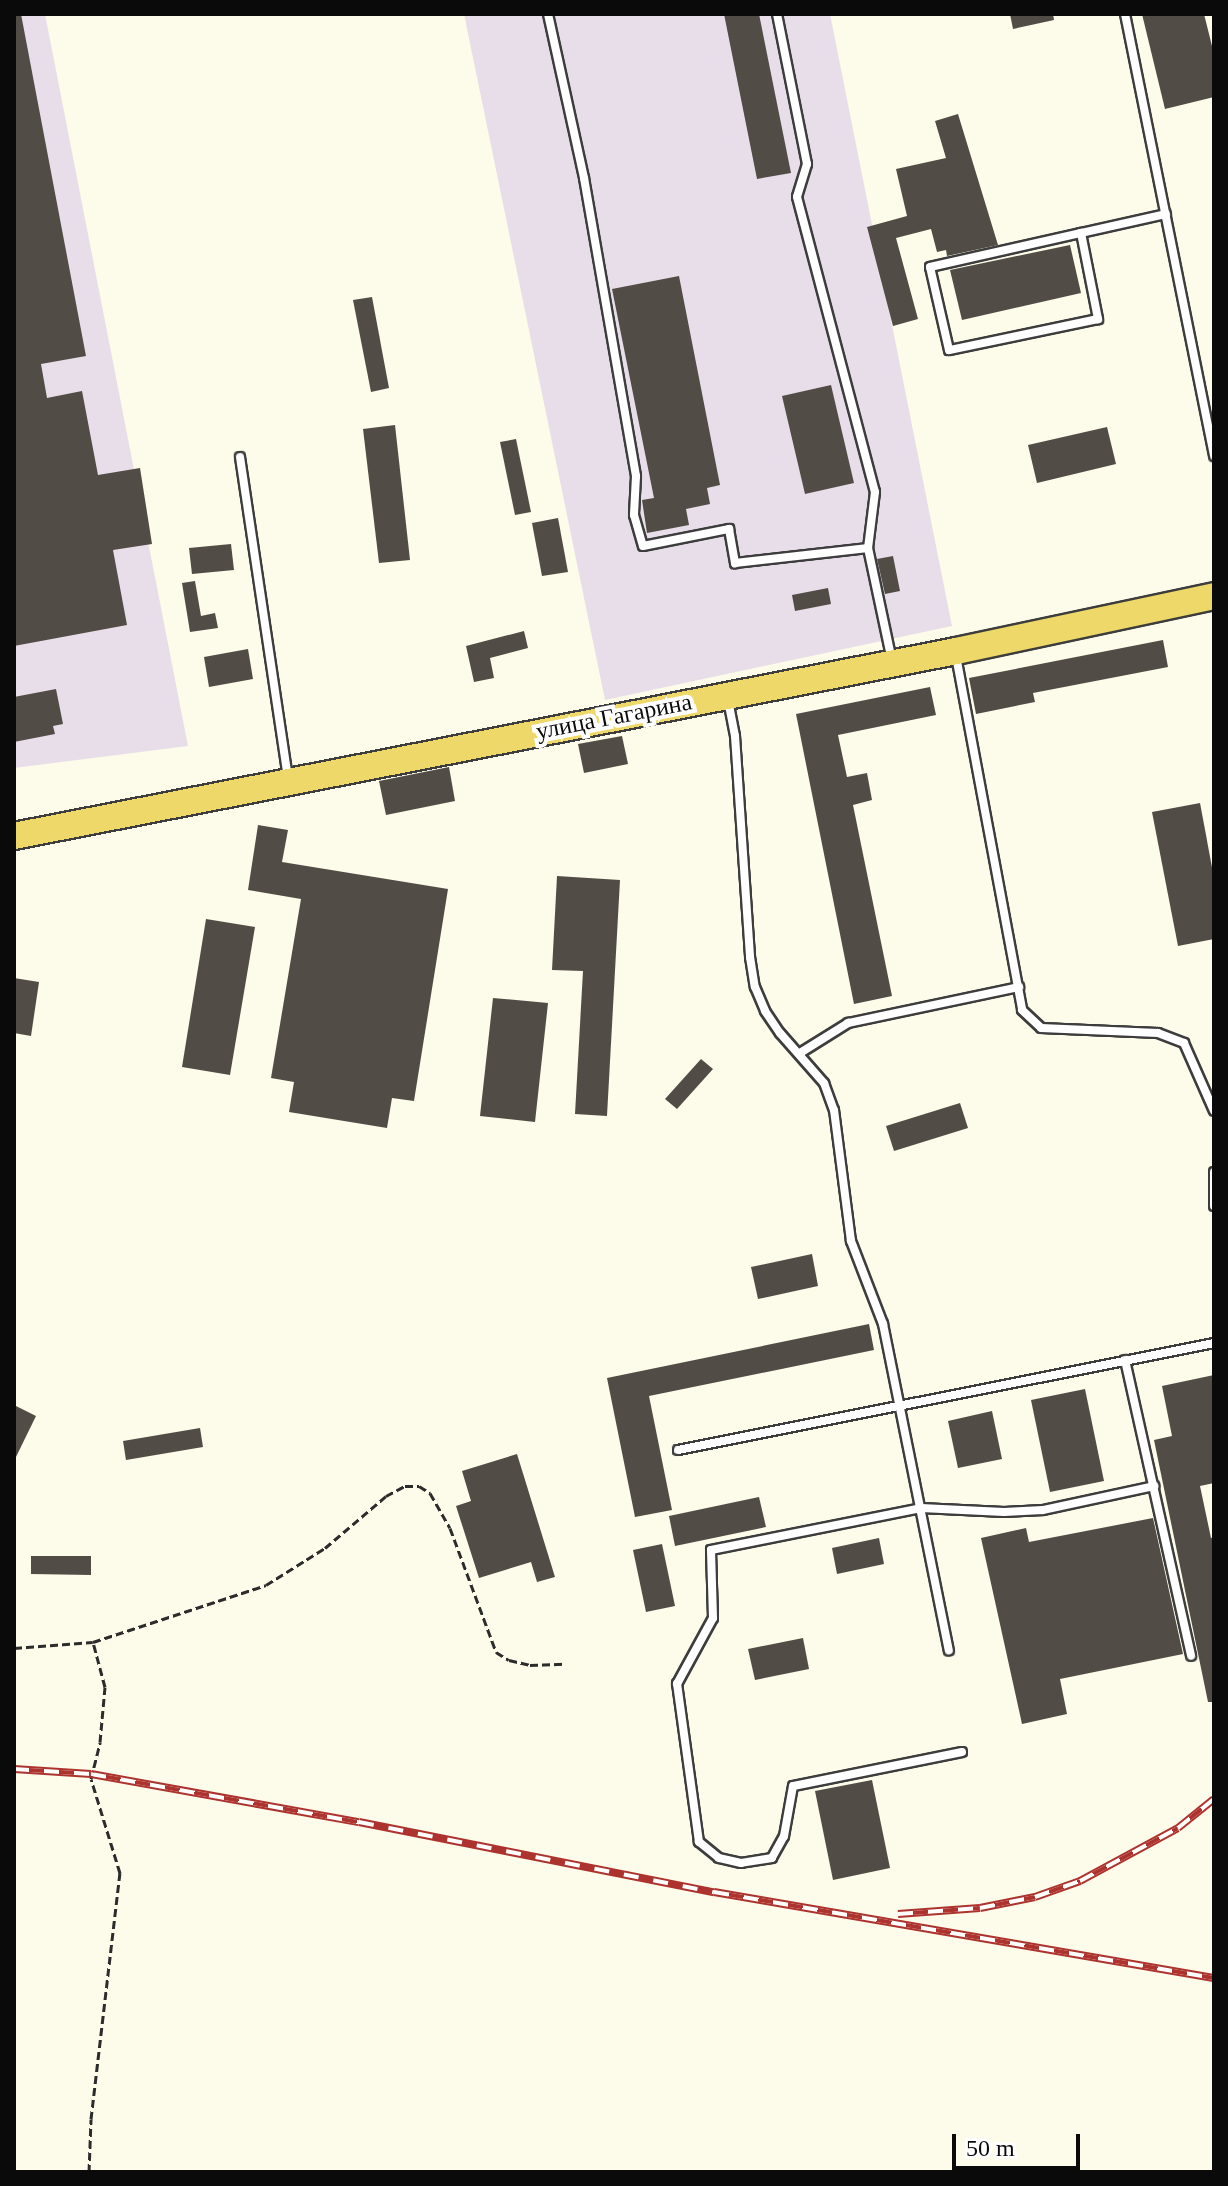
<!DOCTYPE html>
<meta charset="utf-8">
<style>
body{margin:0}
#map{position:relative;width:1228px;height:2186px;overflow:hidden;background:#fdfbe9;font-family:"Times New Roman",serif}
div>[style]{position:absolute}
.industrial>*{inset:0;background:#e8dee9}
.building>*{inset:0;background:#524c47}
.path>*{height:3px;margin-top:-1.5px;transform-origin:0;background:repeating-linear-gradient(90deg,#2c2c2c 0 8px,transparent 0 12px)}
.roads{filter:drop-shadow(2px 0 #3d3d3d) drop-shadow(-2px 0 #3d3d3d) drop-shadow(0 2px #3d3d3d) drop-shadow(0 -2px #3d3d3d)}
.lane>*{height:8px;margin:-4px;padding:0 4px;transform-origin:4px;border-radius:4px;background:#fff}
.primary>*{height:26px;margin:-13px;padding:0 13px;transform-origin:13px;border-radius:13px;background:#edd869}
.rail>*{height:8px;margin-top:-4px;transform-origin:0;background:repeating-linear-gradient(90deg,#fff 0 15px,#ad332f 0 30px);box-sizing:border-box;border-block:2px solid #ad332f}
span{translate:-50% -50%;white-space:nowrap;text-align:center;line-height:1.15;-webkit-text-stroke:8px #fff;paint-order:stroke}
.street-label{font-size:24px;color:#0a0a0a}
.frame{position:absolute;inset:0;border:16px solid #0a0a0a;pointer-events:none}
.scale{position:absolute;left:952px;top:2134px;width:128px;height:36px;box-sizing:border-box;border:4px solid #0a0a0a;border-top:0;padding-left:10px;font-size:24px;line-height:28px;white-space:nowrap;color:#0a0a0a;-webkit-text-stroke:6px #fff;paint-order:stroke}
</style>
<div id="map">
<div class="industrial">
<div style="clip-path:polygon(14px 14px,45px 14px,188px 746px,14px 768px)"></div>
<div style="clip-path:polygon(464px 14px,830px 14px,952px 626px,605px 700px)"></div>
</div>
<div class="building">
<div style="clip-path:polygon(14px 14px,21px 14px,86px 356px,41px 364px,47px 398px,82px 391px,98px 475px,140px 468px,152px 544px,113px 550px,127px 625px,14px 646px)"></div>
<div style="clip-path:polygon(724px 14px,759px 14px,791px 173px,757px 179px)"></div>
<div style="clip-path:polygon(1010px 14px,1053px 14px,1054px 20px,1013px 29px)"></div>
<div style="clip-path:polygon(1142px 14px,1204px 14px,1214px 54px,1214px 97px,1165px 109px)"></div>
<div style="clip-path:polygon(958px 114px,998px 245px,947px 256px,946px 250px,937px 252px,931px 229px,896px 238px,918px 319px,893px 326px,867px 227px,907px 216px,896px 169px,946px 158px,935px 121px)"></div>
<div style="clip-path:polygon(1070px 245px,1081px 293px,962px 320px,950px 270px)"></div>
<div style="clip-path:polygon(679px 276px,720px 485px,707px 488px,710px 504px,686px 509px,689px 525px,647px 533px,642px 500px,654px 498px,612px 289px)"></div>
<div style="clip-path:polygon(372px 297px,389px 388px,371px 392px,353px 300px)"></div>
<div style="clip-path:polygon(831px 385px,854px 483px,805px 494px,782px 396px)"></div>
<div style="clip-path:polygon(395px 425px,410px 560px,379px 563px,363px 429px)"></div>
<div style="clip-path:polygon(1107px 427px,1116px 464px,1037px 483px,1028px 445px)"></div>
<div style="clip-path:polygon(516px 439px,531px 512px,515px 515px,500px 442px)"></div>
<div style="clip-path:polygon(558px 518px,568px 572px,542px 576px,532px 523px)"></div>
<div style="clip-path:polygon(231px 544px,234px 570px,192px 574px,189px 548px)"></div>
<div style="clip-path:polygon(893px 556px,900px 591px,885px 594px,877px 559px)"></div>
<div style="clip-path:polygon(195px 581px,201px 616px,215px 613px,218px 628px,190px 632px,182px 583px)"></div>
<div style="clip-path:polygon(828px 588px,831px 604px,795px 611px,792px 595px)"></div>
<div style="clip-path:polygon(524px 631px,528px 648px,490px 658px,494px 678px,474px 682px,466px 646px)"></div>
<div style="clip-path:polygon(1163px 640px,1168px 667px,1033px 693px,1035px 702px,976px 714px,969px 678px)"></div>
<div style="clip-path:polygon(248px 649px,253px 679px,209px 687px,204px 657px)"></div>
<div style="clip-path:polygon(930px 687px,936px 715px,838px 735px,847px 777px,867px 773px,872px 800px,853px 805px,892px 996px,854px 1004px,796px 714px)"></div>
<div style="clip-path:polygon(56px 689px,63px 724px,53px 726px,55px 734px,14px 742px,14px 697px)"></div>
<div style="clip-path:polygon(622px 736px,628px 764px,584px 773px,578px 744px)"></div>
<div style="clip-path:polygon(449px 767px,455px 801px,386px 815px,379px 781px)"></div>
<div style="clip-path:polygon(1200px 803px,1214px 878px,1214px 939px,1178px 946px,1152px 812px)"></div>
<div style="clip-path:polygon(258px 825px,288px 830px,282px 862px,448px 889px,414px 1101px,392px 1098px,387px 1128px,289px 1112px,294px 1082px,271px 1078px,301px 899px,248px 890px)"></div>
<div style="clip-path:polygon(557px 876px,620px 880px,607px 1116px,575px 1114px,583px 971px,552px 970px)"></div>
<div style="clip-path:polygon(206px 919px,255px 927px,230px 1075px,182px 1067px)"></div>
<div style="clip-path:polygon(14px 978px,39px 982px,31px 1036px,14px 1033px)"></div>
<div style="clip-path:polygon(493px 998px,548px 1003px,535px 1122px,480px 1116px)"></div>
<div style="clip-path:polygon(701px 1059px,713px 1069px,677px 1109px,665px 1099px)"></div>
<div style="clip-path:polygon(960px 1103px,968px 1128px,894px 1151px,886px 1126px)"></div>
<div style="clip-path:polygon(812px 1254px,818px 1286px,758px 1299px,751px 1267px)"></div>
<div style="clip-path:polygon(869px 1324px,874px 1350px,649px 1396px,672px 1510px,635px 1517px,607px 1378px)"></div>
<div style="clip-path:polygon(1214px 1375px,1214px 1483px,1200px 1486px,1211px 1538px,1214px 1537px,1214px 1702px,1208px 1702px,1154px 1440px,1172px 1436px,1162px 1386px)"></div>
<div style="clip-path:polygon(1085px 1389px,1104px 1481px,1050px 1492px,1031px 1400px)"></div>
<div style="clip-path:polygon(14px 1405px,36px 1416px,14px 1461px)"></div>
<div style="clip-path:polygon(992px 1411px,1002px 1459px,958px 1468px,948px 1421px)"></div>
<div style="clip-path:polygon(200px 1428px,203px 1447px,126px 1460px,123px 1441px)"></div>
<div style="clip-path:polygon(517px 1454px,555px 1577px,537px 1582px,531px 1562px,479px 1578px,456px 1506px,471px 1501px,462px 1471px)"></div>
<div style="clip-path:polygon(759px 1497px,766px 1527px,675px 1546px,669px 1516px)"></div>
<div style="clip-path:polygon(1153px 1518px,1183px 1654px,1060px 1679px,1067px 1714px,1022px 1724px,981px 1538px,1026px 1528px,1029px 1542px)"></div>
<div style="clip-path:polygon(879px 1538px,884px 1564px,837px 1574px,832px 1548px)"></div>
<div style="clip-path:polygon(662px 1544px,675px 1606px,646px 1612px,633px 1550px)"></div>
<div style="clip-path:polygon(31px 1556px,91px 1556px,91px 1575px,31px 1574px)"></div>
<div style="clip-path:polygon(803px 1638px,809px 1669px,755px 1680px,748px 1649px)"></div>
<div style="clip-path:polygon(872px 1780px,890px 1868px,833px 1880px,815px 1791px)"></div>
</div>
<div class="path">
<div style="left:14px;top:1648px;width:79px;rotate:-4.3deg"></div>
<div style="left:93px;top:1642px;width:182px;rotate:-18.2deg"></div>
<div style="left:266px;top:1585px;width:70px;rotate:-32.1deg"></div>
<div style="left:325px;top:1548px;width:80px;rotate:-40.4deg"></div>
<div style="left:386px;top:1496px;width:21px;rotate:-28deg"></div>
<div style="left:405px;top:1486px;width:14px"></div>
<div style="left:419px;top:1486px;width:13px;rotate:32deg"></div>
<div style="left:430px;top:1493px;width:40px;rotate:60.3deg"></div>
<div style="left:450px;top:1528px;width:132px;rotate:69.6deg"></div>
<div style="left:496px;top:1652px;width:15px;rotate:32deg"></div>
<div style="left:509px;top:1660px;width:22px;rotate:13deg"></div>
<div style="left:530px;top:1665px;width:35px;rotate:-2deg"></div>
<div style="left:89px;top:2172px;width:53px;rotate:-87.8deg"></div>
<div style="left:91px;top:2119px;width:248px;rotate:-83.3deg"></div>
<div style="left:120px;top:1873px;width:98px;rotate:-107.1deg"></div>
<div style="left:91px;top:1779px;width:38px;rotate:-76deg"></div>
<div style="left:100px;top:1742px;width:55px;rotate:-84.8deg"></div>
<div style="left:105px;top:1687px;width:47px;rotate:-104.9deg"></div>
</div>
<div class="roads">
<div class="lane">
<div style="left:548px;top:14px;width:168px;rotate:77.6deg"></div>
<div style="left:584px;top:178px;width:303px;rotate:80.1deg"></div>
<div style="left:636px;top:476px;width:39px;rotate:93deg"></div>
<div style="left:634px;top:515px;width:32px;rotate:74deg"></div>
<div style="left:643px;top:546px;width:88px;rotate:-11.2deg"></div>
<div style="left:729px;top:529px;width:35px;rotate:80deg"></div>
<div style="left:735px;top:563px;width:134px;rotate:-6.4deg"></div>
<div style="left:777px;top:14px;width:153px;rotate:78.7deg"></div>
<div style="left:807px;top:164px;width:34px;rotate:107deg"></div>
<div style="left:797px;top:197px;width:305px;rotate:75.2deg"></div>
<div style="left:875px;top:492px;width:56px;rotate:97.1deg"></div>
<div style="left:868px;top:548px;width:116px;rotate:78deg"></div>
<div style="left:1125px;top:14px;width:451px;rotate:78.6deg"></div>
<div style="left:1081px;top:233px;width:88px;rotate:78.8deg"></div>
<div style="left:1098px;top:319px;width:152px;rotate:168.2deg"></div>
<div style="left:949px;top:350px;width:85px;rotate:-102.9deg"></div>
<div style="left:930px;top:267px;width:155px;rotate:-12.7deg"></div>
<div style="left:1081px;top:233px;width:87px;rotate:-12.6deg"></div>
<div style="left:240px;top:457px;width:324px;rotate:81.5deg"></div>
<div style="left:956px;top:656px;width:360px;rotate:79.4deg"></div>
<div style="left:1022px;top:1010px;width:26px;rotate:43deg"></div>
<div style="left:1041px;top:1028px;width:117px;rotate:2.4deg"></div>
<div style="left:1158px;top:1033px;width:28px;rotate:21deg"></div>
<div style="left:1184px;top:1043px;width:74px;rotate:66.2deg"></div>
<div style="left:728px;top:700px;width:37px;rotate:79deg"></div>
<div style="left:735px;top:736px;width:222px;rotate:86.1deg"></div>
<div style="left:750px;top:957px;width:30px;rotate:81deg"></div>
<div style="left:755px;top:987px;width:26px;rotate:67deg"></div>
<div style="left:765px;top:1011px;width:27px;rotate:56deg"></div>
<div style="left:780px;top:1033px;width:67px;rotate:48.7deg"></div>
<div style="left:824px;top:1083px;width:29px;rotate:70deg"></div>
<div style="left:834px;top:1110px;width:132px;rotate:82.6deg"></div>
<div style="left:851px;top:1241px;width:89px;rotate:68.9deg"></div>
<div style="left:883px;top:1324px;width:333px;rotate:78.6deg"></div>
<div style="left:800px;top:1053px;width:57px;rotate:-32deg"></div>
<div style="left:848px;top:1023px;width:175px;rotate:-11.9deg"></div>
<div style="left:1214px;top:1172px;width:34px;rotate:90deg"></div>
<div style="left:1125px;top:1360px;width:303px;rotate:77.4deg"></div>
<div style="left:678px;top:1450px;width:547px;rotate:-11.29deg"></div>
<div style="left:962px;top:1752px;width:172px;rotate:168.6deg"></div>
<div style="left:793px;top:1786px;width:51px;rotate:100.2deg"></div>
<div style="left:784px;top:1836px;width:25px;rotate:119deg"></div>
<div style="left:772px;top:1858px;width:31px;rotate:171deg"></div>
<div style="left:741px;top:1863px;width:23px;rotate:-167deg"></div>
<div style="left:719px;top:1858px;width:26px;rotate:-141deg"></div>
<div style="left:699px;top:1842px;width:160px;rotate:-97.9deg"></div>
<div style="left:677px;top:1684px;width:75px;rotate:-61.4deg"></div>
<div style="left:713px;top:1618px;width:68px;rotate:-91.7deg"></div>
<div style="left:711px;top:1550px;width:214px;rotate:-11.3deg"></div>
<div style="left:921px;top:1508px;width:83px;rotate:2.8deg"></div>
<div style="left:1004px;top:1512px;width:39px;rotate:-3deg"></div>
<div style="left:1043px;top:1510px;width:114px;rotate:-12.2deg"></div>
</div>
<div class="primary">
<div style="left:14px;top:836px;width:960px;rotate:-11.11deg"></div>
<div style="left:956px;top:651px;width:264px;rotate:-12deg"></div>
</div>
</div>
<div class="rail">
<div style="left:14px;top:1769px;width:77px;rotate:3.7deg"></div>
<div style="left:91px;top:1774px;width:272px;rotate:10.2deg"></div>
<div style="left:359px;top:1822px;width:362px;rotate:11.2deg"></div>
<div style="left:714px;top:1892px;width:507px;rotate:9.76deg"></div>
<div style="left:898px;top:1914px;width:82px;rotate:-4.2deg"></div>
<div style="left:980px;top:1908px;width:56px;rotate:-11.3deg"></div>
<div style="left:1035px;top:1897px;width:48px;rotate:-19.6deg"></div>
<div style="left:1080px;top:1881px;width:111px;rotate:-28.4deg"></div>
<div style="left:1178px;top:1828px;width:46px;rotate:-38.9deg"></div>
</div>
<div class="street-label">
<span style="left:614px;top:717px;rotate:-11deg">улица Гагарина</span>
</div>
<div class="frame"></div>
<div class="scale">50 m</div>
</div>
